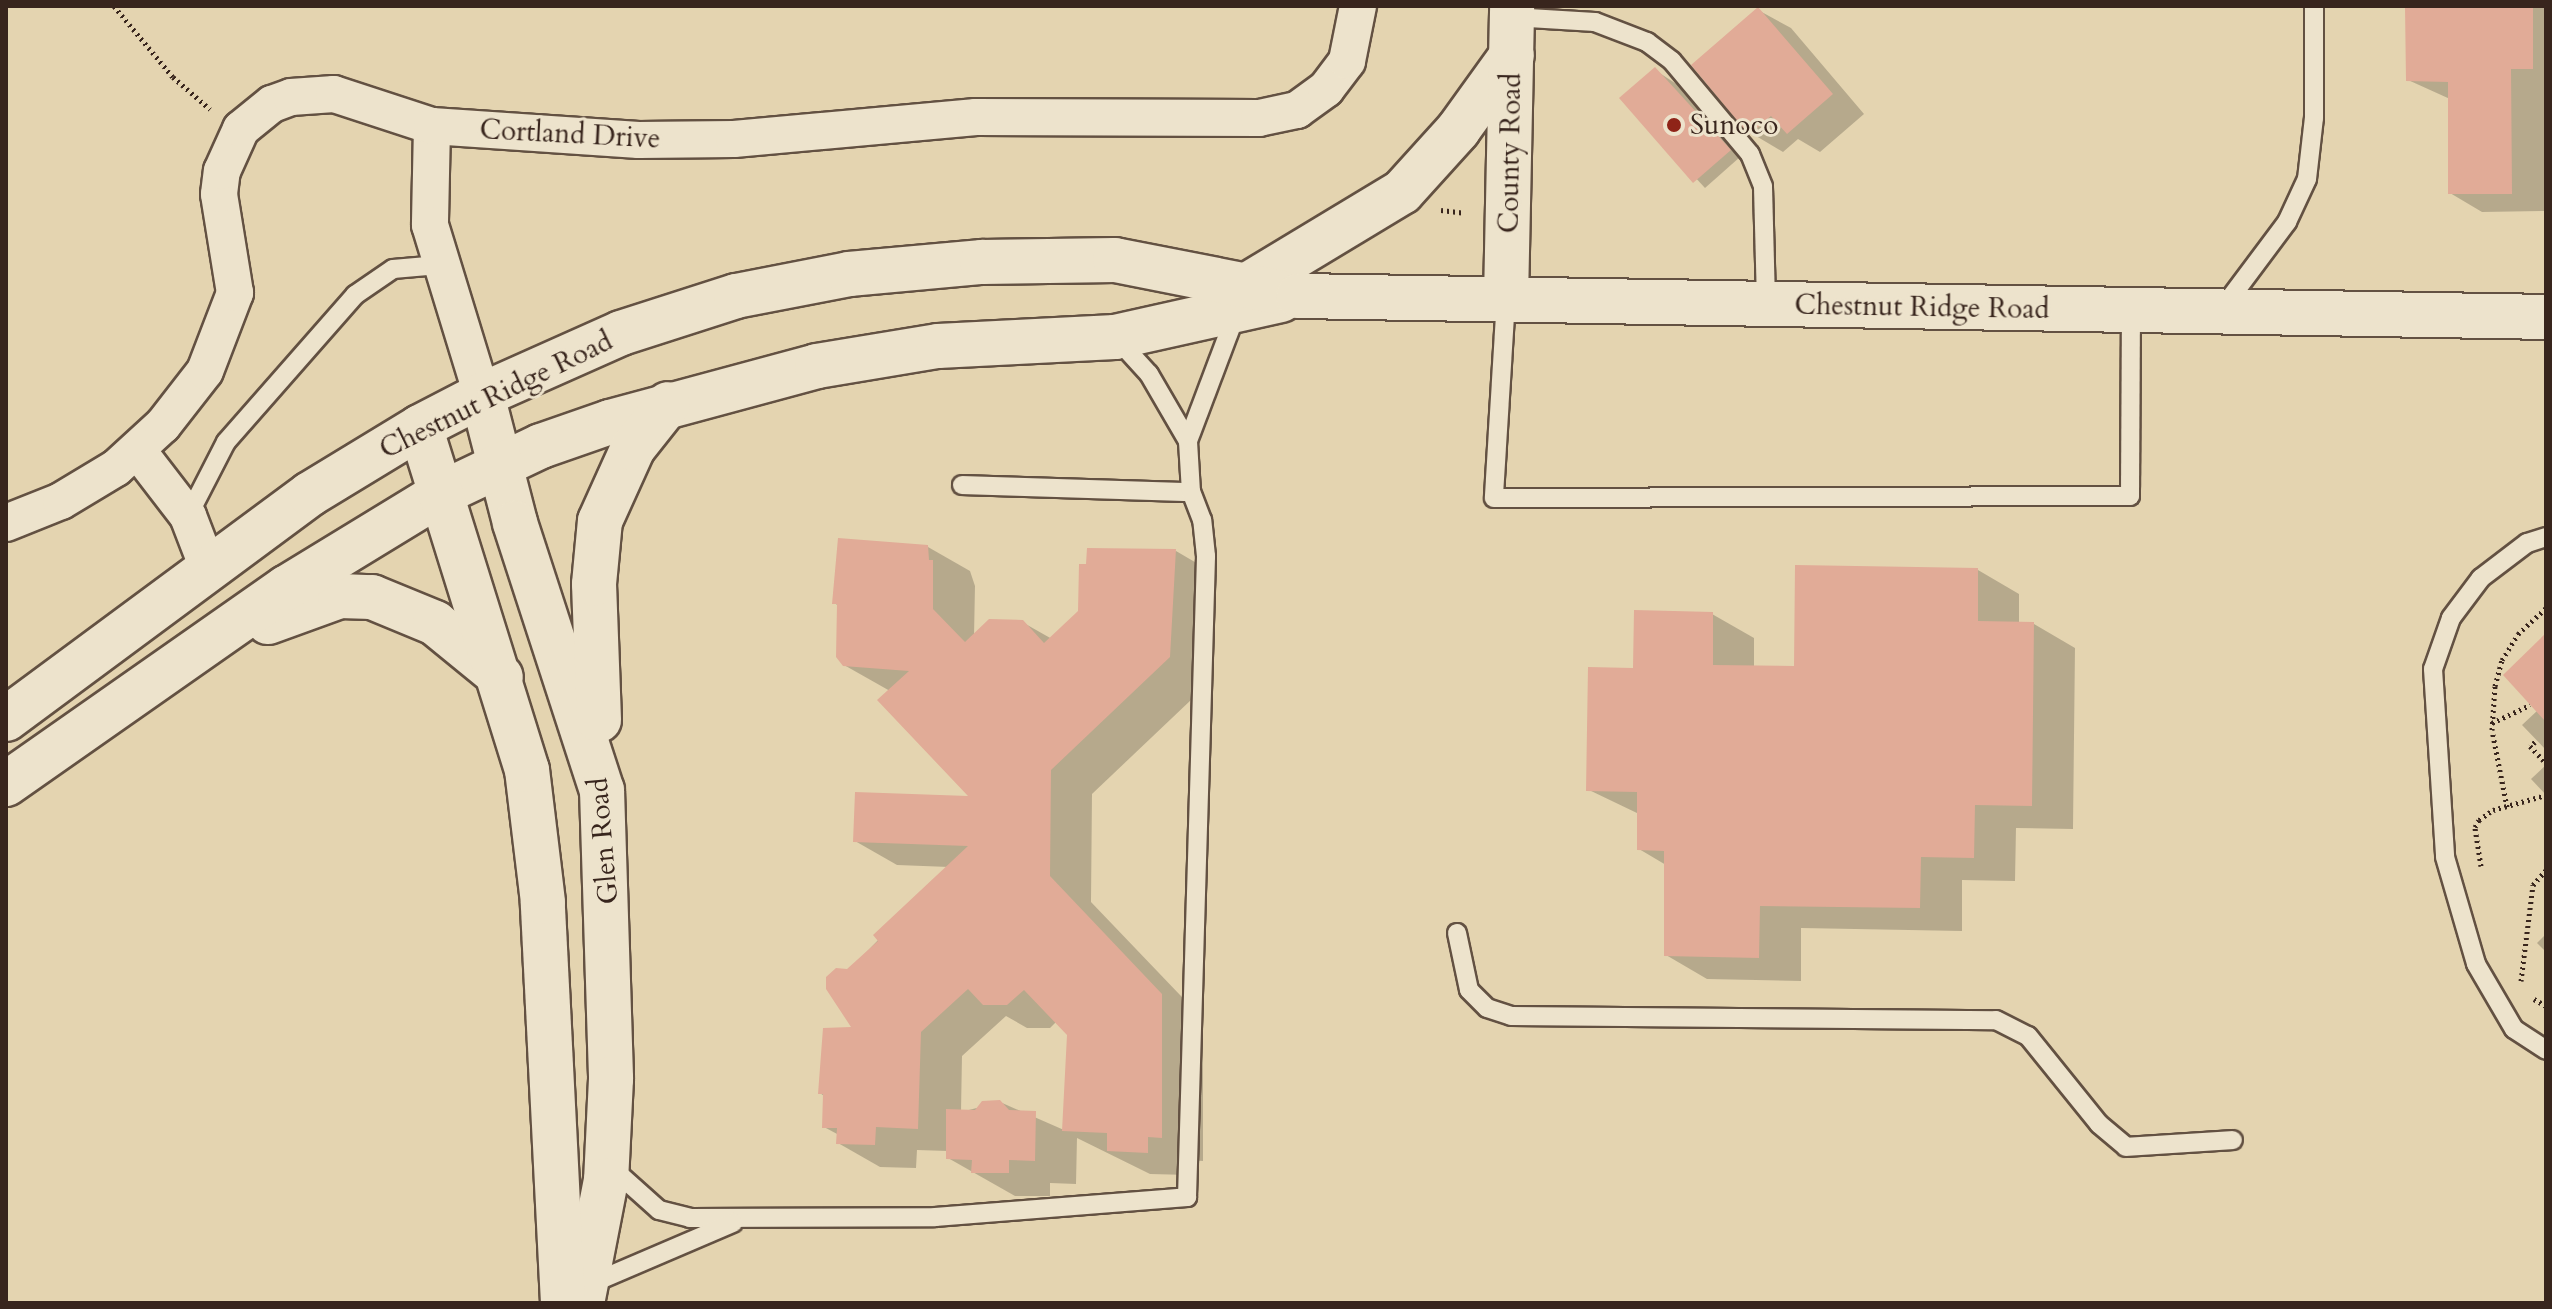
<!DOCTYPE html>
<style>
body{margin:0}
#map{position:relative;width:2552px;height:1309px;overflow:hidden;background:#e4d4b0;font-family:Cardo,serif}
div>[style]{position:absolute}
.shadow>*{inset:0;background:#0003}
.building>*{inset:0;background:#e1ab97}
.path>*{height:5px;margin-top:-2.5px;transform-origin:0;background:repeating-linear-gradient(90deg,#38251d 0 2px,transparent 0 6px)}
.roads{filter:drop-shadow(2px 0 #635142) drop-shadow(-2px 0 #635142) drop-shadow(0 2px #635142) drop-shadow(0 -2px #635142)}
.service>*{height:18px;margin:-9px;padding:0 9px;transform-origin:9px;border-radius:9px;background:#ede3cc}
.minor>*{height:36px;margin:-18px;padding:0 18px;transform-origin:18px;border-radius:18px;background:#ede3cc}
.tertiary>*{height:44px;margin:-22px;padding:0 22px;transform-origin:22px;border-radius:22px;background:#ede3cc}
.secondary>*{height:44px;margin:-22px;padding:0 22px;transform-origin:22px;border-radius:22px;background:#ede3cc}
.dots>*{width:22px;height:22px;translate:-50% -50%;box-sizing:border-box;border:4px solid #ede3cc;border-radius:50%}
span{translate:-50% -50%;white-space:nowrap;text-align:center;line-height:1.15;-webkit-text-stroke:6px #ede3cc;paint-order:stroke}
.poi-label{font-size:28px;color:#38251d}
.left{translate:0 -50%;text-align:left}
.street-label{font-size:28px;color:#38251d}
.frame{position:absolute;inset:0;border:8px solid #38251d;pointer-events:none}
</style>
<div id="map">
<div class="shadow">
<div style="clip-path:polygon(2407px 6px,2546px 6px,2544px 211px,2482px 212px,2450px 193px,2450px 99px,2408px 80px)"></div>
<div style="clip-path:polygon(1758px 10px,1791px 28px,1864px 114px,1820px 152px,1798px 139px,1783px 152px,1751px 133px)"></div>
<div style="clip-path:polygon(1655px 70px,1684px 89px,1740px 157px,1705px 188px,1622px 98px)"></div>
<div style="clip-path:polygon(evenodd,928px 547px,970px 571px,975px 586px,974px 637px,1022px 622px,1052px 639px,1176px 551px,1217px 575px,1211px 681px,1092px 794px,1091px 902px,1203px 1019px,1203px 1161px,1189px 1160px,1189px 1175px,1150px 1174px,1077px 1138px,1076px 1184px,1050px 1183px,1050px 1196px,1015px 1196px,948px 1158px,948px 1151px,917px 1150px,916px 1168px,880px 1167px,838px 1143px,839px 1135px,824px 1127px,824px 1096px,820px 1093px,855px 1029px,848px 971px,949px 867px,897px 865px,855px 841px,973px 798px,890px 691px,844px 665px,839px 606px,834px 603px,928px 547px,1006px 1016px,1027px 1028px,1050px 1028px,1057px 1021px,1069px 1034px,1064px 1130px,1000px 1102px,961px 1112px,962px 1056px,1006px 1016px)"></div>
<div style="clip-path:polygon(1978px 570px,2019px 594px,2019px 624px,2034px 624px,2075px 648px,2073px 829px,2016px 828px,2015px 881px,1962px 880px,1962px 931px,1801px 928px,1801px 981px,1707px 979px,1666px 955px,1666px 865px,1639px 849px,1639px 814px,1589px 790px,1635px 670px,1712px 614px,1754px 638px,1754px 668px,1796px 668px)"></div>
<div style="clip-path:polygon(2546px 636px,2546px 750px,2522px 725px,2538px 710px)"></div>
<div style="clip-path:polygon(2546px 765px,2546px 795px,2531px 779px)"></div>
<div style="clip-path:polygon(2546px 934px,2546px 952px,2537px 943px)"></div>
</div>
<div class="building">
<div style="clip-path:polygon(2405px 6px,2533px 6px,2533px 69px,2511px 69px,2512px 194px,2448px 194px,2448px 82px,2406px 81px)"></div>
<div style="clip-path:polygon(1758px 7px,1833px 94px,1787px 134px,1771px 116px,1749px 135px,1691px 65px)"></div>
<div style="clip-path:polygon(1655px 67px,1731px 150px,1693px 183px,1619px 98px)"></div>
<div style="clip-path:polygon(838px 538px,928px 545px,929px 560px,933px 560px,933px 609px,965px 642px,989px 619px,1023px 620px,1044px 643px,1078px 611px,1079px 564px,1086px 564px,1087px 548px,1176px 549px,1170px 657px,1051px 770px,1050px 876px,1162px 994px,1162px 1138px,1148px 1137px,1148px 1153px,1107px 1151px,1107px 1133px,1062px 1131px,1067px 1035px,1024px 990px,1007px 1005px,983px 1005px,968px 989px,921px 1032px,918px 1129px,876px 1127px,875px 1145px,836px 1144px,837px 1128px,822px 1128px,823px 1094px,818px 1094px,823px 1028px,851px 1027px,826px 989px,826px 977px,836px 968px,847px 969px,878px 941px,873px 935px,968px 846px,853px 842px,855px 792px,968px 796px,877px 700px,909px 671px,843px 666px,836px 657px,837px 604px,832px 604px)"></div>
<div style="clip-path:polygon(1795px 565px,1978px 568px,1978px 621px,2034px 622px,2032px 806px,1975px 805px,1974px 858px,1921px 857px,1920px 908px,1760px 906px,1759px 958px,1664px 956px,1664px 851px,1637px 850px,1637px 792px,1586px 791px,1588px 667px,1633px 668px,1634px 610px,1713px 612px,1713px 665px,1794px 666px)"></div>
<div style="clip-path:polygon(2546px 633px,2546px 722px,2503px 675px)"></div>
<div style="clip-path:polygon(1000px 1100px,1009px 1110px,1036px 1111px,1035px 1161px,1009px 1160px,1009px 1173px,971px 1173px,972px 1160px,946px 1159px,946px 1109px,975px 1110px,982px 1101px)"></div>
</div>
<div class="path">
<div style="left:114px;top:6px;width:92px;rotate:50.3deg"></div>
<div style="left:173px;top:77px;width:49px;rotate:40.9deg"></div>
<div style="left:1441px;top:210px;width:23px;rotate:7deg"></div>
<div style="left:2492px;top:723px;width:42px;rotate:-25.3deg"></div>
<div style="left:2535px;top:742px;width:6px;rotate:141deg"></div>
<div style="left:2530px;top:746px;width:23px;rotate:47deg"></div>
<div style="left:2507px;top:807px;width:78px;rotate:-101deg"></div>
<div style="left:2492px;top:730px;width:44px;rotate:-86.1deg"></div>
<div style="left:2495px;top:686px;width:27px;rotate:-75deg"></div>
<div style="left:2502px;top:660px;width:31px;rotate:-58deg"></div>
<div style="left:2518px;top:634px;width:38px;rotate:-43deg"></div>
<div style="left:2481px;top:866px;width:39px;rotate:-99deg"></div>
<div style="left:2475px;top:827px;width:8px;rotate:-60deg"></div>
<div style="left:2479px;top:820px;width:17px;rotate:-36deg"></div>
<div style="left:2493px;top:810px;width:55px;rotate:-15.8deg"></div>
<div style="left:2521px;top:981px;width:97px;rotate:-82.9deg"></div>
<div style="left:2533px;top:885px;width:20px;rotate:-49deg"></div>
<div style="left:2534px;top:999px;width:14px;rotate:30deg"></div>
</div>
<div class="roads">
<div class="service">
<div style="left:1512px;top:17px;width:83px;rotate:3.4deg"></div>
<div style="left:1595px;top:22px;width:56px;rotate:21deg"></div>
<div style="left:1647px;top:42px;width:31px;rotate:37deg"></div>
<div style="left:1672px;top:61px;width:121px;rotate:50deg"></div>
<div style="left:1750px;top:154px;width:35px;rotate:68deg"></div>
<div style="left:1763px;top:187px;width:117px;rotate:88.5deg"></div>
<div style="left:1506px;top:299px;width:199px;rotate:93.5deg"></div>
<div style="left:1494px;top:498px;width:636px;rotate:-0.18deg"></div>
<div style="left:2130px;top:496px;width:185px;rotate:-89.7deg"></div>
<div style="left:2222px;top:309px;width:109px;rotate:-53.2deg"></div>
<div style="left:2287px;top:222px;width:47px;rotate:-65.1deg"></div>
<div style="left:2307px;top:179px;width:61px;rotate:-83.5deg"></div>
<div style="left:2314px;top:118px;width:112px;rotate:-90deg"></div>
<div style="left:1117px;top:339px;width:47px;rotate:47.6deg"></div>
<div style="left:1149px;top:374px;width:78px;rotate:59.8deg"></div>
<div style="left:962px;top:485px;width:229px;rotate:1.8deg"></div>
<div style="left:188px;top:516px;width:83px;rotate:-62.8deg"></div>
<div style="left:226px;top:442px;width:196px;rotate:-48.7deg"></div>
<div style="left:355px;top:295px;width:46px;rotate:-34.4deg"></div>
<div style="left:393px;top:269px;width:46px;rotate:-5deg"></div>
<div style="left:2546px;top:537px;width:20px;rotate:162deg"></div>
<div style="left:2527px;top:543px;width:58px;rotate:142.7deg"></div>
<div style="left:2481px;top:578px;width:50px;rotate:126.9deg"></div>
<div style="left:2451px;top:618px;width:54px;rotate:109.4deg"></div>
<div style="left:2433px;top:669px;width:188px;rotate:86.3deg"></div>
<div style="left:2445px;top:857px;width:111px;rotate:73.8deg"></div>
<div style="left:2476px;top:964px;width:75px;rotate:59.7deg"></div>
<div style="left:2514px;top:1029px;width:38px;rotate:33deg"></div>
<div style="left:1457px;top:933px;width:58px;rotate:78.1deg"></div>
<div style="left:1469px;top:990px;width:25px;rotate:45deg"></div>
<div style="left:1487px;top:1008px;width:25px;rotate:18deg"></div>
<div style="left:1511px;top:1016px;width:485px;rotate:0.5deg"></div>
<div style="left:1996px;top:1020px;width:36px;rotate:27deg"></div>
<div style="left:2028px;top:1036px;width:113px;rotate:51.1deg"></div>
<div style="left:2099px;top:1124px;width:35px;rotate:40deg"></div>
<div style="left:2126px;top:1147px;width:107px;rotate:-3.7deg"></div>
<div style="left:612px;top:1168px;width:63px;rotate:41.8deg"></div>
<div style="left:659px;top:1210px;width:32px;rotate:14deg"></div>
<div style="left:690px;top:1218px;width:245px;rotate:-0.2deg"></div>
<div style="left:935px;top:1217px;width:253px;rotate:-4.5deg"></div>
<div style="left:1187px;top:1197px;width:641px;rotate:-88.3deg"></div>
<div style="left:1206px;top:556px;width:36px;rotate:-96deg"></div>
<div style="left:1202px;top:520px;width:30px;rotate:-111deg"></div>
<div style="left:1191px;top:492px;width:51px;rotate:-93.4deg"></div>
<div style="left:1188px;top:441px;width:139px;rotate:-69.3deg"></div>
<div style="left:588px;top:1285px;width:158px;rotate:-23.2deg"></div>
</div>
<div class="minor">
<div style="left:432px;top:126px;width:99px;rotate:91.2deg"></div>
<div style="left:430px;top:225px;width:178px;rotate:73deg"></div>
<div style="left:138px;top:451px;width:82px;rotate:52.4deg"></div>
<div style="left:188px;top:516px;width:56px;rotate:69deg"></div>
<div style="left:6px;top:523px;width:59px;rotate:-21.8deg"></div>
<div style="left:61px;top:501px;width:64px;rotate:-31deg"></div>
<div style="left:116px;top:468px;width:64px;rotate:-42.5deg"></div>
<div style="left:163px;top:425px;width:68px;rotate:-52.1deg"></div>
<div style="left:205px;top:371px;width:84px;rotate:-69deg"></div>
<div style="left:235px;top:293px;width:100px;rotate:-99.2deg"></div>
<div style="left:219px;top:194px;width:23px;rotate:-83deg"></div>
<div style="left:222px;top:171px;width:46px;rotate:-65.7deg"></div>
<div style="left:241px;top:129px;width:40px;rotate:-39deg"></div>
<div style="left:272px;top:104px;width:20px;rotate:-20deg"></div>
<div style="left:291px;top:97px;width:43px;rotate:-4deg"></div>
<div style="left:334px;top:94px;width:103px;rotate:18.1deg"></div>
<div style="left:432px;top:126px;width:207px;rotate:3.9deg"></div>
<div style="left:639px;top:140px;width:95px;rotate:-0.6deg"></div>
<div style="left:734px;top:139px;width:243px;rotate:-5.2deg"></div>
<div style="left:976px;top:117px;width:283px;rotate:0.2deg"></div>
<div style="left:1259px;top:118px;width:39px;rotate:-12deg"></div>
<div style="left:1297px;top:110px;width:36px;rotate:-36deg"></div>
<div style="left:1326px;top:89px;width:35px;rotate:-53deg"></div>
<div style="left:1347px;top:61px;width:56px;rotate:-78.7deg"></div>
</div>
<div class="tertiary">
<div style="left:268px;top:622px;width:77px;rotate:-19.9deg"></div>
<div style="left:340px;top:596px;width:32px;rotate:2deg"></div>
<div style="left:372px;top:597px;width:68px;rotate:22.4deg"></div>
<div style="left:435px;top:623px;width:85px;rotate:39.3deg"></div>
<div style="left:6px;top:719px;width:378px;rotate:-36.5deg"></div>
<div style="left:310px;top:494px;width:129px;rotate:-31.3deg"></div>
<div style="left:6px;top:784px;width:342px;rotate:-35deg"></div>
<div style="left:286px;top:588px;width:180px;rotate:-31.4deg"></div>
</div>
<div class="secondary">
<div style="left:1246px;top:286px;width:182px;rotate:-31.1deg"></div>
<div style="left:1402px;top:192px;width:84px;rotate:-47.9deg"></div>
<div style="left:1458px;top:130px;width:92px;rotate:-54.2deg"></div>
<div style="left:1506px;top:299px;width:293px;rotate:-88.8deg"></div>
<div style="left:482px;top:395px;width:132px;rotate:75.5deg"></div>
<div style="left:515px;top:523px;width:281px;rotate:72deg"></div>
<div style="left:602px;top:790px;width:289px;rotate:88.2deg"></div>
<div style="left:611px;top:1079px;width:101px;rotate:92.8deg"></div>
<div style="left:606px;top:1180px;width:125px;rotate:101deg"></div>
<div style="left:440px;top:494px;width:112px;rotate:-25.4deg"></div>
<div style="left:541px;top:446px;width:73px;rotate:-19.2deg"></div>
<div style="left:610px;top:422px;width:214px;rotate:-15.1deg"></div>
<div style="left:817px;top:366px;width:123px;rotate:-9.4deg"></div>
<div style="left:938px;top:346px;width:177px;rotate:-2.9deg"></div>
<div style="left:1115px;top:337px;width:170px;rotate:-12.6deg"></div>
<div style="left:599px;top:720px;width:136px;rotate:-92.1deg"></div>
<div style="left:594px;top:584px;width:63px;rotate:-84.6deg"></div>
<div style="left:600px;top:521px;width:80px;rotate:-65.7deg"></div>
<div style="left:633px;top:448px;width:56px;rotate:-51.5deg"></div>
<div style="left:563px;top:1303px;width:401px;rotate:-92.9deg"></div>
<div style="left:543px;top:902px;width:133px;rotate:-96.9deg"></div>
<div style="left:527px;top:770px;width:359px;rotate:-107.3deg"></div>
<div style="left:420px;top:427px;width:70px;rotate:-27.3deg"></div>
<div style="left:482px;top:395px;width:152px;rotate:-24deg"></div>
<div style="left:621px;top:333px;width:121px;rotate:-17.8deg"></div>
<div style="left:736px;top:296px;width:115px;rotate:-11deg"></div>
<div style="left:849px;top:274px;width:134px;rotate:-5.2deg"></div>
<div style="left:982px;top:262px;width:133px;rotate:-0.9deg"></div>
<div style="left:1115px;top:260px;width:187px;rotate:11.1deg"></div>
<div style="left:1298px;top:296px;width:1248px;rotate:0.96deg"></div>
</div>
</div>
<div class="dots">
<div style="left:1674px;top:125px;background:#8f2418"></div>
</div>
<div class="poi-label">
<span class="left" style="left:1690px;top:125px">Sunoco</span>
</div>
<div class="street-label">
<span style="left:570px;top:134px;rotate:3deg">Cortland Drive</span>
<span style="left:1510px;top:153px;rotate:-89deg">County Road</span>
<span style="left:1922px;top:307px;rotate:1deg">Chestnut Ridge Road</span>
<span style="left:496px;top:395px;rotate:-26deg">Chestnut Ridge Road</span>
<span style="left:603px;top:841px;rotate:-95deg">Glen Road</span>
</div>
<div class="frame"></div>
</div>
